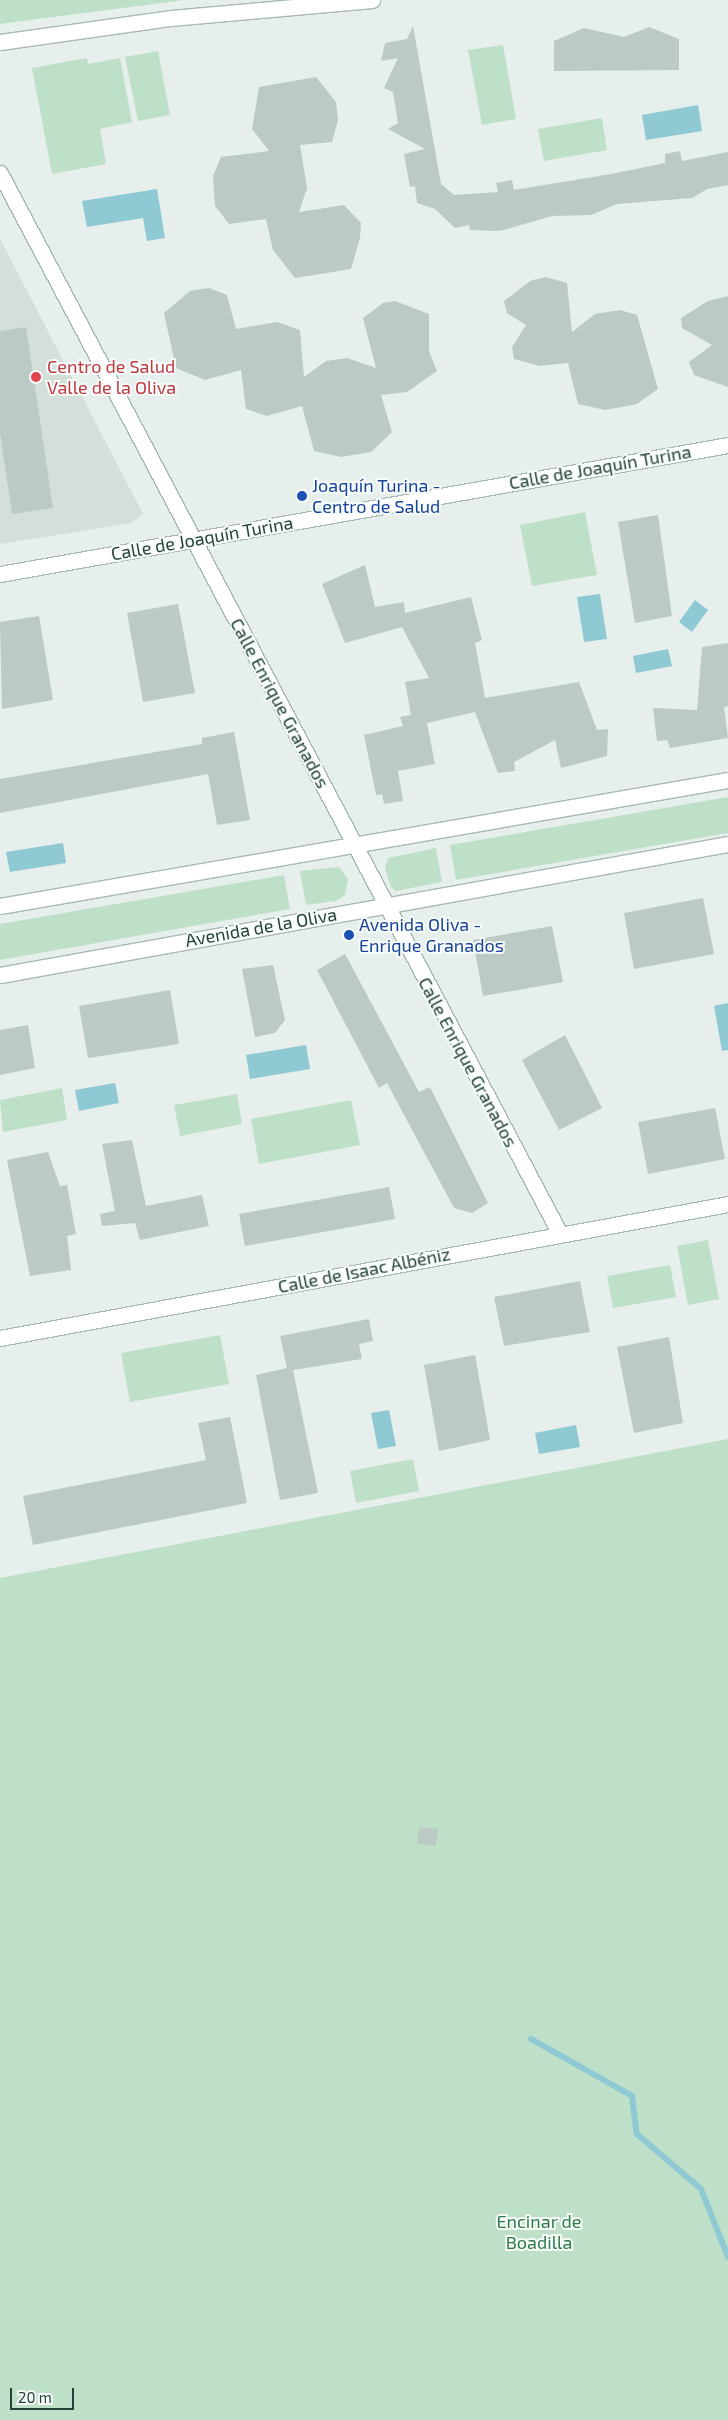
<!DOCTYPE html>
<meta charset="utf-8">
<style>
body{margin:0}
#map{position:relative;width:728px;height:2420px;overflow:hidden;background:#e6efeb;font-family:"Exo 2",sans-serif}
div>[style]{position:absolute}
.built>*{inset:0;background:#d4dfda}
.green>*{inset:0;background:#bfe0c8}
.water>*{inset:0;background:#8ec9d4}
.stream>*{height:6px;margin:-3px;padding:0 3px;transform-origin:3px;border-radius:3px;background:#8ec9d4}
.building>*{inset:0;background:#bbcac4}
.roads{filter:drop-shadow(1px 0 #a8b8b2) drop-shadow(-1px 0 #a8b8b2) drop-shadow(0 1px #a8b8b2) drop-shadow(0 -1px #a8b8b2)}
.minor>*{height:15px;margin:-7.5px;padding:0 7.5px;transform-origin:7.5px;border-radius:7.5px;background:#fff}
.dots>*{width:14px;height:14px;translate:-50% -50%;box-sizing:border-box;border:2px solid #f7fbf9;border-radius:50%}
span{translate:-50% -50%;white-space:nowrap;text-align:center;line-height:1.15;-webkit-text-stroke:4px #f7fbf9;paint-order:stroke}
.health-label{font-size:18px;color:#be3a42}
.left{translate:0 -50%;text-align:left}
.street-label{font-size:18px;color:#24423a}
.transit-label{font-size:18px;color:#164399}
.park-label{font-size:18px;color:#2d7a4b}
.scale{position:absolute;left:10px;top:2388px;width:64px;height:22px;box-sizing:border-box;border:2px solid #24423a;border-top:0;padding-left:6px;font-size:15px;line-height:18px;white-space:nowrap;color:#24423a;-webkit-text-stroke:4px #f7fbf9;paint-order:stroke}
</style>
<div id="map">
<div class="built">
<div style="clip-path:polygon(0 239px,143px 514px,131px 523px,0 544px)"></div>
</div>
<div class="green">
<div style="clip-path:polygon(0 0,184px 0,0 24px)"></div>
<div style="clip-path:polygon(503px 45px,516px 119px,482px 125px,468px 50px)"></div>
<div style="clip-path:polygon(158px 51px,170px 115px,138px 121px,125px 57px)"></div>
<div style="clip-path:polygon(87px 58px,88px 64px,120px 58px,132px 122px,100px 129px,106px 164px,52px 174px,32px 68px)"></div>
<div style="clip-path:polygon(602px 118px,607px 150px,544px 161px,538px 129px)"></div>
<div style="clip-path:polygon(585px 512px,597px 575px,532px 586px,520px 525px)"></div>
<div style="clip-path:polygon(728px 797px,728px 833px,456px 880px,450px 845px)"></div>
<div style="clip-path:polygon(436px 848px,442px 882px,396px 891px,391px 887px,385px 869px,388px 858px)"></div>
<div style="clip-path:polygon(339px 867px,348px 879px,345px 895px,336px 901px,306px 905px,300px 871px)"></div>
<div style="clip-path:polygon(284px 875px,290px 909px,0 960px,0 924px)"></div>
<div style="clip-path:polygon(62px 1088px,67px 1120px,3px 1132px,0 1100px)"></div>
<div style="clip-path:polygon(237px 1094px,242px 1124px,180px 1136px,174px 1105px)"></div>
<div style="clip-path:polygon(351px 1100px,360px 1145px,259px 1164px,251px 1119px)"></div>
<div style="clip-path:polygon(708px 1240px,719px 1299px,688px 1305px,677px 1246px)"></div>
<div style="clip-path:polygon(670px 1265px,676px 1297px,613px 1308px,607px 1276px)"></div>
<div style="clip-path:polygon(220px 1335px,229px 1384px,130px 1402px,121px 1353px)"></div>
<div style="clip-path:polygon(728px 1439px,728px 2420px,0 2420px,0 1578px)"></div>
<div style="clip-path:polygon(413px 1459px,419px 1491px,356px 1503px,350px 1471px)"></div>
</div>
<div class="water">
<div style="clip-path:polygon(698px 105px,702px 131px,646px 140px,642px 115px)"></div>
<div style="clip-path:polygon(157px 189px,165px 238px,147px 241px,143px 218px,87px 227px,82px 201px)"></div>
<div style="clip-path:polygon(600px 594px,607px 639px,584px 642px,577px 597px)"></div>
<div style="clip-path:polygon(695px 600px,708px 610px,692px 632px,679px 622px)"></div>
<div style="clip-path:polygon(668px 649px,672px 666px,636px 673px,633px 656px)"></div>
<div style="clip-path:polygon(63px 843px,66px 863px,10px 872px,6px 852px)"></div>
<div style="clip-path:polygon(728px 1003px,728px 1050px,722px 1051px,714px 1006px)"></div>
<div style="clip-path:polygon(306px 1045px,310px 1069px,250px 1079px,246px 1055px)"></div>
<div style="clip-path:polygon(115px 1083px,119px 1103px,79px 1111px,75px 1090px)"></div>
<div style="clip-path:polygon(389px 1410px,396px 1446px,378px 1449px,371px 1413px)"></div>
<div style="clip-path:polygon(576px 1425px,580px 1447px,539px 1454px,535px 1433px)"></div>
</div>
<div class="stream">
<div style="left:531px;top:2039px;width:116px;rotate:29.4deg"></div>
<div style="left:632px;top:2096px;width:38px;rotate:83deg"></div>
<div style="left:637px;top:2134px;width:84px;rotate:40.7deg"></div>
<div style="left:701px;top:2189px;width:73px;rotate:68.3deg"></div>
</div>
<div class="building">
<div style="clip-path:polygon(413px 26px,441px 184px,454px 195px,498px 192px,496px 183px,512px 180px,514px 190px,611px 174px,665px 163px,665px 154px,680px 151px,682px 161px,728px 152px,728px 185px,707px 189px,692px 198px,617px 204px,591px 215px,552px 216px,500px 231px,470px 230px,469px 225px,455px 228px,435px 209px,417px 203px,415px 186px,410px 187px,404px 154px,425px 149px,388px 129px,398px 123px,393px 92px,384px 88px,398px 58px,381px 61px,385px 43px,407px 39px)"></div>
<div style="clip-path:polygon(649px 27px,679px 39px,679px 70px,554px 71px,554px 41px,584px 28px,624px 37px)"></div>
<div style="clip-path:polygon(316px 77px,336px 102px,338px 120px,332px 142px,300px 145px,307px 188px,299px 212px,344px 205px,361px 223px,360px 238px,351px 269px,295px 278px,273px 250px,266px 219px,229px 224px,215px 206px,213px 176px,221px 157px,269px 151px,252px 129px,259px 87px)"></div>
<div style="clip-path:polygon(546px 277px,567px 283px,572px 332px,595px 314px,620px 310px,637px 315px,658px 389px,637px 404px,605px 410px,578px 404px,568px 363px,540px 366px,514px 359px,512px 347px,526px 325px,507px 313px,504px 301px,530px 281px)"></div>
<div style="clip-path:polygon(209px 288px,227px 295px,236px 329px,277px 322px,300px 330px,304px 377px,326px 361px,347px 358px,376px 368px,363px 318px,383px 303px,395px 301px,429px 314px,429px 351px,437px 371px,407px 392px,381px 395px,392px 432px,371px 452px,341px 457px,314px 451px,302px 406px,267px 416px,246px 409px,241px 370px,205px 380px,176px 368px,164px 313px,190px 291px)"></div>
<div style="clip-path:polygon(728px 296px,728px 387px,694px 375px,689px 362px,712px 345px,682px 328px,681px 318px,708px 301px)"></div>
<div style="clip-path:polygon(26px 327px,53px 508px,12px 514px,0 433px,0 331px)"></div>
<div style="clip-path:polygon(658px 515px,672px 616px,635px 623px,618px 522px)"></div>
<div style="clip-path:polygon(365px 565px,375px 607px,404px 602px,405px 613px,471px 597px,482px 640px,475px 643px,485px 698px,579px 682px,597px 730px,608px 729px,607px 756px,561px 768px,555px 740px,514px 762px,515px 771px,498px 773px,475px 712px,427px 723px,435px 764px,398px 771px,403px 801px,384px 804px,382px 794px,376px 795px,364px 735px,403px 726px,400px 717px,411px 715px,405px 682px,429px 678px,402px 627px,345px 643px,322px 584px)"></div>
<div style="clip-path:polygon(178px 604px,195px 693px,143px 702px,127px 613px)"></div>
<div style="clip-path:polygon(39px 616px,53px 700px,2px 709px,0 622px)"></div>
<div style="clip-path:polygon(728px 643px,728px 706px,724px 707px,728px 738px,670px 748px,667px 740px,657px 741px,653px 708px,697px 710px,702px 647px)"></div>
<div style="clip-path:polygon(234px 732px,250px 820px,217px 825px,208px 774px,0 813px,0 779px,202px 744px,202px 738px)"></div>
<div style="clip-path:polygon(703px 898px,714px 954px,634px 969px,624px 913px)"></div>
<div style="clip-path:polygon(552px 926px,563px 982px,483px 996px,473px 940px)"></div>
<div style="clip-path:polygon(345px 954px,419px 1092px,430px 1087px,488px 1203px,472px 1213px,454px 1208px,387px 1083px,379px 1088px,317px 970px)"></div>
<div style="clip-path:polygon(273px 965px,285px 1020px,275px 1033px,255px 1037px,242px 969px)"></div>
<div style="clip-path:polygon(170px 990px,179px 1044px,88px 1058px,79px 1006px)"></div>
<div style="clip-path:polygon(28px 1025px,35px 1068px,0 1075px,0 1030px)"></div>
<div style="clip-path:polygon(565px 1035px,602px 1108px,559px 1130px,522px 1060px)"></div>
<div style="clip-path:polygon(715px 1108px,725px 1159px,648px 1174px,638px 1122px)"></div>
<div style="clip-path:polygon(132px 1140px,146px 1206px,202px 1195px,209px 1226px,140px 1240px,135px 1223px,102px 1226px,100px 1214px,115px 1211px,102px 1144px)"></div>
<div style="clip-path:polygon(48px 1152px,60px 1186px,67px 1185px,76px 1234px,67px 1236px,71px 1270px,30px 1276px,7px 1160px)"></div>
<div style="clip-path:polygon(389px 1187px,395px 1219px,245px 1246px,239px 1214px)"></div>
<div style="clip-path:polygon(580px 1281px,590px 1332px,504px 1346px,494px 1297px)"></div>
<div style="clip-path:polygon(369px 1319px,373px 1341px,359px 1344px,362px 1359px,293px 1370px,318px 1493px,280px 1500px,256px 1375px,287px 1368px,280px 1336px)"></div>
<div style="clip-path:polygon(669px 1337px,683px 1423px,634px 1433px,617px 1347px)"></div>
<div style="clip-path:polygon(475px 1355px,490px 1440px,439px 1451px,424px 1365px)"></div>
<div style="clip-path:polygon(230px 1417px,247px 1503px,33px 1545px,23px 1496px,206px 1460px,198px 1423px)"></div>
<div style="clip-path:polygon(419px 1827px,438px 1829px,436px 1846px,417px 1844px)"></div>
</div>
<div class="roads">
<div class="minor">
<div style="left:0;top:42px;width:173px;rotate:-8deg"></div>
<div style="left:171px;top:18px;width:202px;rotate:-5.1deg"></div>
<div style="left:0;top:173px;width:1200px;rotate:62.17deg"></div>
<div style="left:0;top:574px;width:739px;rotate:-10.05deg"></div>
<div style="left:0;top:906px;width:739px;rotate:-9.82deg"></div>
<div style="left:0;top:975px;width:740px;rotate:-10.2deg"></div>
<div style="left:0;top:1338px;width:740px;rotate:-10.43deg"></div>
</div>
</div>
<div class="dots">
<div style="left:36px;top:377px;background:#e0444e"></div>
<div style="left:302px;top:496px;background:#1a4fb4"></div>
<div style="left:349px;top:935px;background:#1a4fb4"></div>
</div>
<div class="health-label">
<span class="left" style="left:47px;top:377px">Centro de Salud<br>Valle de la Oliva</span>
</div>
<div class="street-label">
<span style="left:600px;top:467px;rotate:-10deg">Calle de Joaquín Turina</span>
<span style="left:202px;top:538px;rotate:-10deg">Calle de Joaquín Turina</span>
<span style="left:280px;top:703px;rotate:62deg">Calle Enrique Granados</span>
<span style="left:261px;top:927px;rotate:-10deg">Avenida de la Oliva</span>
<span style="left:468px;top:1062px;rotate:62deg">Calle Enrique Granados</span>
<span style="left:364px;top:1270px;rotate:-11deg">Calle de Isaac Albéniz</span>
</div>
<div class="transit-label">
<span class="left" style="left:312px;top:496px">Joaquín Turina -<br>Centro de Salud</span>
<span class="left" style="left:359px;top:935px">Avenida Oliva -<br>Enrique Granados</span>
</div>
<div class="park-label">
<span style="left:539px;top:2232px">Encinar de<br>Boadilla</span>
</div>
<div class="scale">20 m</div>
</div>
